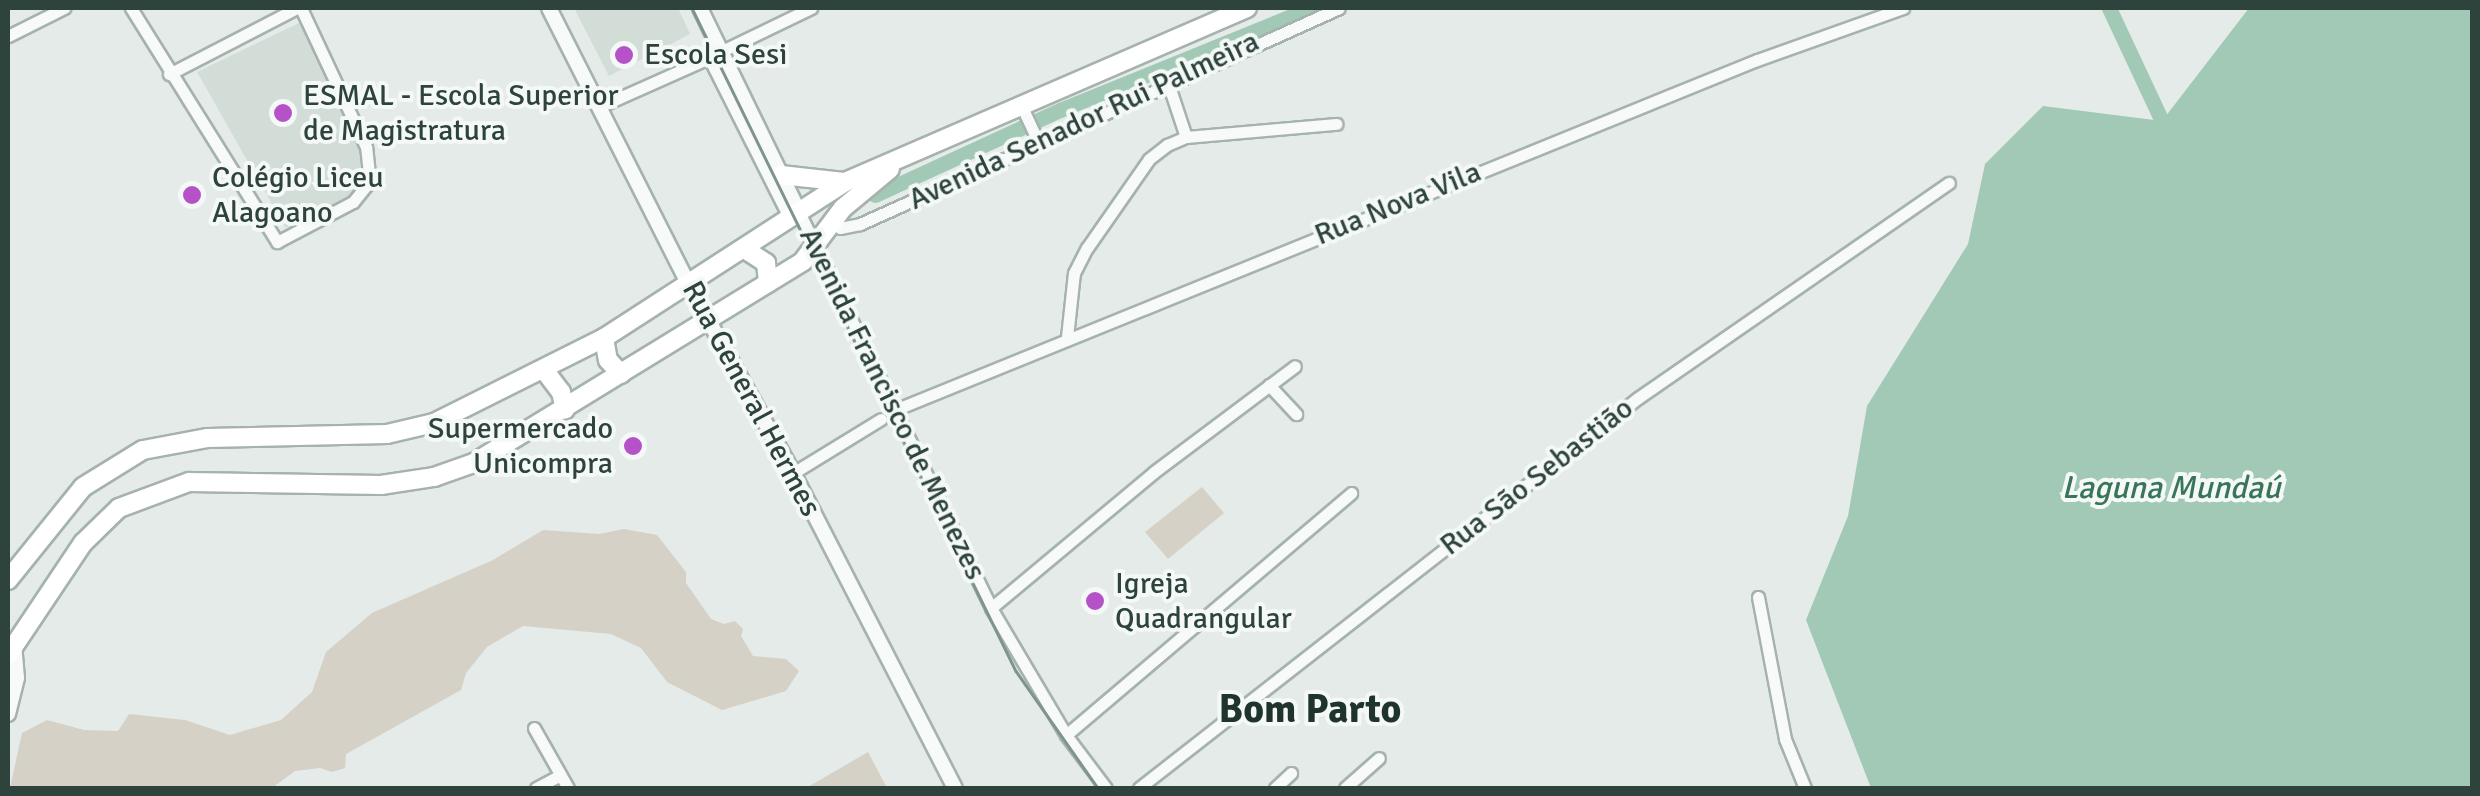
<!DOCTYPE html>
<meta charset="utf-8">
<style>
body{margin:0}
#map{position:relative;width:2480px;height:796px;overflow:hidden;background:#e4ebe9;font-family:Signika,sans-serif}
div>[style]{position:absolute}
.built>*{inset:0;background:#d3ddd8}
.green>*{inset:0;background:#d5d1c6}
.water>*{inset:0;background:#a2c9b6}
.canal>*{height:15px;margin:-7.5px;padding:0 7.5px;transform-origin:7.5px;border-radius:7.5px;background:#a2c9b6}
.roads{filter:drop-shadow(2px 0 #a6b2ae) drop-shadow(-2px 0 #a6b2ae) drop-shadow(0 2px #a6b2ae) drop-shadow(0 -2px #a6b2ae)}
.minor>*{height:11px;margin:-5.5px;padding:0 5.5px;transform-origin:5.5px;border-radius:5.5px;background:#f7faf9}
.tertiary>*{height:14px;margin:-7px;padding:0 7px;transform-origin:7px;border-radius:7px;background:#f7faf9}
.primary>*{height:18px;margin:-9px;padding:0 9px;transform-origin:9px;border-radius:9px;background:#fff}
.tram>*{height:2.5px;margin:-1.25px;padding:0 1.25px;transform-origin:1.25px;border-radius:1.25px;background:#7f948c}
.dots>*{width:28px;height:28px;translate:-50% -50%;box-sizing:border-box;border:5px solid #f4f9f7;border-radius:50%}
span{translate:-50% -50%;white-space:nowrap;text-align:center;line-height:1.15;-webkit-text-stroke:8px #f4f9f7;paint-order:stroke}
.poi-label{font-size:30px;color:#2d433b}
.left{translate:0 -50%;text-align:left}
.right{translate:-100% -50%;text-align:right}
.street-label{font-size:30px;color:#2d433b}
.water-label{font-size:32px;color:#397559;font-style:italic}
.district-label{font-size:40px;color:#1f342d;font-weight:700}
.frame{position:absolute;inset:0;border:10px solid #2d433b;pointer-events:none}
</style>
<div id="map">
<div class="built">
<div style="clip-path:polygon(574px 8px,678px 8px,690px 34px,609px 76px)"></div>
<div style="clip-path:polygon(303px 21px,366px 154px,363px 187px,352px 199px,302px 229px,285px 227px,197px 72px)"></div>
</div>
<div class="green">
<div style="clip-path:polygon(1202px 487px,1224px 513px,1168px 559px,1145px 532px)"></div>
<div style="clip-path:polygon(624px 529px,657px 535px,686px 572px,686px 583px,711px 619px,724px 624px,735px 621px,743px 629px,741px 636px,753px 656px,786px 659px,799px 671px,786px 691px,722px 710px,667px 682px,641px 648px,611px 634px,523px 626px,487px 647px,466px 673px,461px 690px,346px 754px,345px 768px,332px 772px,320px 768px,295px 771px,272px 788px,10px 788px,22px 733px,47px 720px,84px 730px,118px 731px,129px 714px,185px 720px,230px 735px,281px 720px,312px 692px,326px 652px,372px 613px,493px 560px,543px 530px,599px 534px)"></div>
<div style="clip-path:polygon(868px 752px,887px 788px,806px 788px)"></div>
</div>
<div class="water">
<div style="clip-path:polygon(2249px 8px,2472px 8px,2472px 788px,1871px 788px,1806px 620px,1848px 516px,1867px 406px,1968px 244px,1985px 164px,2043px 106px,2162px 121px)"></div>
</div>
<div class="canal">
<div style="left:2109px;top:8px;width:125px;rotate:64.9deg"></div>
<div style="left:875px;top:195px;width:204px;rotate:-24.7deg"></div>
<div style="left:1060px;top:110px;width:271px;rotate:-22.1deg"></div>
</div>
<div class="roads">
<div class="minor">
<div style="left:131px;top:8px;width:276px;rotate:58deg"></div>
<div style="left:277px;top:242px;width:86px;rotate:-27.8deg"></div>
<div style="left:353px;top:202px;width:22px;rotate:-51deg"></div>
<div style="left:367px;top:185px;width:11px;rotate:-80deg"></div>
<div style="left:369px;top:174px;width:27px;rotate:-96deg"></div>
<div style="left:366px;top:147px;width:153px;rotate:-115.1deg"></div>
<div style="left:8px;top:36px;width:63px;rotate:-26.6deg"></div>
<div style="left:722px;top:51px;width:99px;rotate:-25.8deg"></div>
<div style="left:169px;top:74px;width:144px;rotate:-27.3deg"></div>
<div style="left:1168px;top:83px;width:57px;rotate:71.6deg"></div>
<div style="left:601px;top:106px;width:118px;rotate:-24deg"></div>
<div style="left:709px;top:58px;width:180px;rotate:63.3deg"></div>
<div style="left:1022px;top:107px;width:40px;rotate:65deg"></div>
<div style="left:798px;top:210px;width:442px;rotate:64.1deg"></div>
<div style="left:991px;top:608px;width:147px;rotate:59.4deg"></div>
<div style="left:1066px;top:735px;width:66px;rotate:53deg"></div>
<div style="left:831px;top:221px;width:11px;rotate:38deg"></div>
<div style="left:840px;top:228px;width:20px;rotate:-11deg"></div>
<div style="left:860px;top:224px;width:525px;rotate:-24.27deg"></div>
<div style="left:1067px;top:337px;width:64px;rotate:-83.8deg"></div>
<div style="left:1074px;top:273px;width:28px;rotate:-63deg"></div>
<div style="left:1087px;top:248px;width:108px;rotate:-55.1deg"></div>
<div style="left:1149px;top:159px;width:23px;rotate:-38deg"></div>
<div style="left:1167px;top:145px;width:21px;rotate:-23deg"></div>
<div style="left:1186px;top:137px;width:151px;rotate:-5deg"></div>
<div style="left:1269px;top:385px;width:40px;rotate:47deg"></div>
<div style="left:897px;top:409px;width:928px;rotate:-22.09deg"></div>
<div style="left:1757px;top:60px;width:155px;rotate:-19.6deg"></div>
<div style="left:793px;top:473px;width:103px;rotate:-31.5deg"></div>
<div style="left:1758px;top:597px;width:145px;rotate:79.2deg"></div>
<div style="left:1785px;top:739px;width:53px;rotate:67.8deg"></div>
<div style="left:991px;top:608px;width:212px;rotate:-39.8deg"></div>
<div style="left:1154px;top:472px;width:176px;rotate:-36.9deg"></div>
<div style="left:534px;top:728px;width:69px;rotate:60.5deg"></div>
<div style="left:1066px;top:735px;width:374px;rotate:-40.3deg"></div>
<div style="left:536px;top:788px;width:27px;rotate:-28deg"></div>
<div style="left:1139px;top:788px;width:633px;rotate:-38.01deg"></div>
<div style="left:1638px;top:398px;width:378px;rotate:-34.7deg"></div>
<div style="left:1275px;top:788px;width:22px;rotate:-43deg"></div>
<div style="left:1345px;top:788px;width:45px;rotate:-41.4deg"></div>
</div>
<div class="tertiary">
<div style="left:549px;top:8px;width:313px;rotate:63.2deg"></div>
<div style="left:690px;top:287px;width:213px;rotate:61deg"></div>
<div style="left:793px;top:473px;width:354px;rotate:62.8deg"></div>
<div style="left:700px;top:8px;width:225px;rotate:64.1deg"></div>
<div style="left:8px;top:714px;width:37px;rotate:-76deg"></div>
<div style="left:17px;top:678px;width:33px;rotate:-95deg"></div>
</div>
<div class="primary">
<div style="left:781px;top:175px;width:63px;rotate:6.3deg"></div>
<div style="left:746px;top:250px;width:24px;rotate:33deg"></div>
<div style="left:766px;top:263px;width:20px;rotate:84deg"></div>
<div style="left:604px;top:338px;width:22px;rotate:80deg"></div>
<div style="left:608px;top:360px;width:19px;rotate:47deg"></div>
<div style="left:545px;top:371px;width:26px;rotate:53deg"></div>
<div style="left:561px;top:392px;width:18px;rotate:77deg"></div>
<div style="left:8px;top:580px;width:119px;rotate:-51.1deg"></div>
<div style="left:83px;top:487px;width:70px;rotate:-31.7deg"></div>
<div style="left:143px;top:450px;width:66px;rotate:-10.5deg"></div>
<div style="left:208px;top:438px;width:179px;rotate:-1.3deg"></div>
<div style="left:387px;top:434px;width:48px;rotate:-13.2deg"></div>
<div style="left:434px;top:423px;width:190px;rotate:-26.6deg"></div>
<div style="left:604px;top:338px;width:287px;rotate:-32.9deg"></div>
<div style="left:845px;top:182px;width:438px;rotate:-23.4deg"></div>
<div style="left:8px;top:655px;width:135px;rotate:-56.2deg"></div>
<div style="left:83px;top:543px;width:50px;rotate:-44.2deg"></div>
<div style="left:119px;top:508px;width:75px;rotate:-20.4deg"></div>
<div style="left:189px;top:482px;width:192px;rotate:0.9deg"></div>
<div style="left:381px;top:485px;width:54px;rotate:-8.6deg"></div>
<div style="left:434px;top:477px;width:42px;rotate:-19.3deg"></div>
<div style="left:474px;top:463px;width:386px;rotate:-31.5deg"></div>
<div style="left:803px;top:261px;width:66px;rotate:-53deg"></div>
<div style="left:843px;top:208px;width:61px;rotate:-39.7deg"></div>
</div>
</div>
<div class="tram">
<div style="left:692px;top:8px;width:738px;rotate:63.96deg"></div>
<div style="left:1016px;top:671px;width:143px;rotate:55deg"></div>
</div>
<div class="dots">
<div style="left:624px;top:55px;background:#b552c8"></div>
<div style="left:283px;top:113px;background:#b552c8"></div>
<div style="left:192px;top:195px;background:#b552c8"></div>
<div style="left:633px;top:446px;background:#b552c8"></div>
<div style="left:1095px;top:601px;background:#b552c8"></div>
</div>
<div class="poi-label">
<span class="left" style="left:644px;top:55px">Escola Sesi</span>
<span class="left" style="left:303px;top:113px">ESMAL - Escola Superior<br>de Magistratura</span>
<span class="left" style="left:212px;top:195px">Colégio Liceu<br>Alagoano</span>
<span class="right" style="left:613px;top:446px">Supermercado<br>Unicompra</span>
<span class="left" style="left:1115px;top:601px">Igreja<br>Quadrangular</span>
</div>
<div class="street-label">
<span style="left:1084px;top:121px;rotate:-25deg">Avenida Senador Rui Palmeira</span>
<span style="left:1398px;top:204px;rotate:-22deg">Rua Nova Vila</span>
<span style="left:751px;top:399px;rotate:62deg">Rua General Hermes</span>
<span style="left:892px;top:404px;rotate:64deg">Avenida Francisco de Menezes</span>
<span style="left:1537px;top:477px;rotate:-38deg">Rua São Sebastião</span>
</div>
<div class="water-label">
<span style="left:2171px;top:488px">Laguna Mundaú</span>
</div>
<div class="district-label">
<span style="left:1310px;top:709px">Bom Parto</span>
</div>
<div class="frame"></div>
</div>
